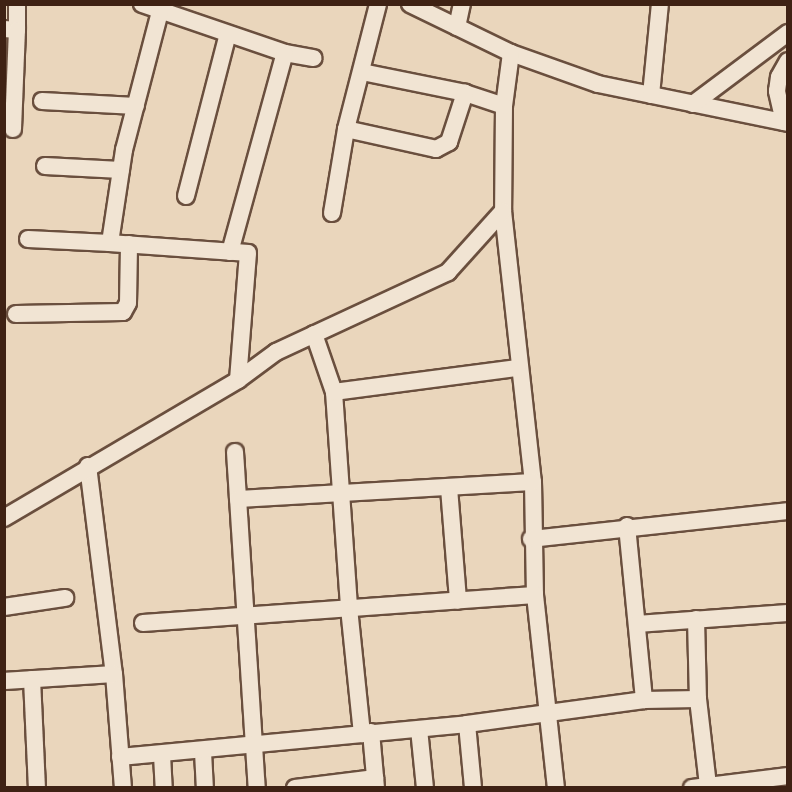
<!DOCTYPE html>
<style>
body{margin:0}
#map{position:relative;width:792px;height:792px;overflow:hidden;background:#ead6bc;font-family:Cardo,serif}
div>[style]{position:absolute}
.roads{filter:drop-shadow(2px 0 #6a4f3e) drop-shadow(-2px 0 #6a4f3e) drop-shadow(0 2px #6a4f3e) drop-shadow(0 -2px #6a4f3e)}
.minor>*{height:16px;margin:-8px;padding:0 8px;transform-origin:8px;border-radius:8px;background:#f1e4d3}
span{translate:-50% -50%;white-space:nowrap;text-align:center;line-height:1.15;-webkit-text-stroke:6px #f1e4d3;paint-order:stroke}
.frame{position:absolute;inset:0;border:6px solid #3f2214;pointer-events:none}
</style>
<div id="map">
<div class="roads">
<div class="minor">
<div style="left:142px;top:4px;width:151px;rotate:18.9deg"></div>
<div style="left:285px;top:53px;width:29px;rotate:10deg"></div>
<div style="left:162px;top:4px;width:151px;rotate:104.6deg"></div>
<div style="left:124px;top:150px;width:94px;rotate:98.6deg"></div>
<div style="left:110px;top:243px;width:138px;rotate:4.1deg"></div>
<div style="left:248px;top:253px;width:127px;rotate:94.5deg"></div>
<div style="left:410px;top:4px;width:112px;rotate:25.9deg"></div>
<div style="left:511px;top:53px;width:92px;rotate:19.6deg"></div>
<div style="left:598px;top:84px;width:194px;rotate:11.6deg"></div>
<div style="left:457px;top:27px;width:24px;rotate:-78deg"></div>
<div style="left:4px;top:29px;width:13px;rotate:4deg"></div>
<div style="left:17px;top:30px;width:26px;rotate:-90deg"></div>
<div style="left:511px;top:53px;width:53px;rotate:97.5deg"></div>
<div style="left:504px;top:106px;width:105px;rotate:90.5deg"></div>
<div style="left:503px;top:211px;width:273px;rotate:83.7deg"></div>
<div style="left:533px;top:482px;width:113px;rotate:89deg"></div>
<div style="left:535px;top:595px;width:194px;rotate:83.8deg"></div>
<div style="left:362px;top:72px;width:105px;rotate:11.5deg"></div>
<div style="left:465px;top:93px;width:41px;rotate:18.4deg"></div>
<div style="left:651px;top:95px;width:91px;rotate:-84.4deg"></div>
<div style="left:42px;top:101px;width:94px;rotate:3deg"></div>
<div style="left:693px;top:104px;width:119px;rotate:-36.8deg"></div>
<div style="left:784px;top:122px;width:32px;rotate:-103deg"></div>
<div style="left:777px;top:91px;width:14px;rotate:-82deg"></div>
<div style="left:779px;top:77px;width:18px;rotate:-61deg"></div>
<div style="left:13px;top:129px;width:99px;rotate:-87.7deg"></div>
<div style="left:346px;top:129px;width:92px;rotate:12.5deg"></div>
<div style="left:436px;top:149px;width:15px;rotate:-28deg"></div>
<div style="left:449px;top:142px;width:52px;rotate:-71.9deg"></div>
<div style="left:45px;top:166px;width:76px;rotate:3deg"></div>
<div style="left:186px;top:196px;width:167px;rotate:-75.5deg"></div>
<div style="left:332px;top:213px;width:85px;rotate:-80.5deg"></div>
<div style="left:346px;top:129px;width:129px;rotate:-75.6deg"></div>
<div style="left:28px;top:239px;width:82px;rotate:2.8deg"></div>
<div style="left:230px;top:252px;width:206px;rotate:-74.6deg"></div>
<div style="left:16px;top:314px;width:107px;rotate:-1.1deg"></div>
<div style="left:123px;top:312px;width:10px;rotate:-61deg"></div>
<div style="left:128px;top:303px;width:59px;rotate:-89deg"></div>
<div style="left:314px;top:334px;width:61px;rotate:71deg"></div>
<div style="left:334px;top:392px;width:217px;rotate:86deg"></div>
<div style="left:349px;top:608px;width:127px;rotate:84.1deg"></div>
<div style="left:334px;top:392px;width:185px;rotate:-7.5deg"></div>
<div style="left:235px;top:452px;width:337px;rotate:86.3deg"></div>
<div style="left:88px;top:466px;width:210px;rotate:82.9deg"></div>
<div style="left:114px;top:674px;width:114px;rotate:85.5deg"></div>
<div style="left:449px;top:488px;width:113px;rotate:85.4deg"></div>
<div style="left:238px;top:499px;width:295px;rotate:-3.3deg"></div>
<div style="left:4px;top:518px;width:272px;rotate:-30.5deg"></div>
<div style="left:238px;top:380px;width:47px;rotate:-36.4deg"></div>
<div style="left:276px;top:352px;width:190px;rotate:-24.9deg"></div>
<div style="left:448px;top:272px;width:82px;rotate:-48deg"></div>
<div style="left:627px;top:526px;width:175px;rotate:84.4deg"></div>
<div style="left:531px;top:539px;width:259px;rotate:-6.2deg"></div>
<div style="left:4px;top:607px;width:62px;rotate:-8.4deg"></div>
<div style="left:696px;top:619px;width:80px;rotate:88.6deg"></div>
<div style="left:698px;top:699px;width:88px;rotate:83.4deg"></div>
<div style="left:143px;top:623px;width:393px;rotate:-4.1deg"></div>
<div style="left:637px;top:624px;width:151px;rotate:-4.2deg"></div>
<div style="left:32px;top:679px;width:109px;rotate:87.4deg"></div>
<div style="left:4px;top:681px;width:110px;rotate:-3.6deg"></div>
<div style="left:467px;top:724px;width:64px;rotate:84.6deg"></div>
<div style="left:419px;top:729px;width:59px;rotate:84.2deg"></div>
<div style="left:371px;top:732px;width:56px;rotate:84.9deg"></div>
<div style="left:203px;top:752px;width:36px;rotate:87deg"></div>
<div style="left:162px;top:755px;width:33px;rotate:87deg"></div>
<div style="left:120px;top:757px;width:349px;rotate:-5.4deg"></div>
<div style="left:467px;top:724px;width:179px;rotate:-7.7deg"></div>
<div style="left:644px;top:700px;width:54px;rotate:-1.1deg"></div>
<div style="left:295px;top:788px;width:81px;rotate:-7.1deg"></div>
<div style="left:692px;top:788px;width:97px;rotate:-7.1deg"></div>
</div>
</div>
<div class="frame"></div>
</div>
